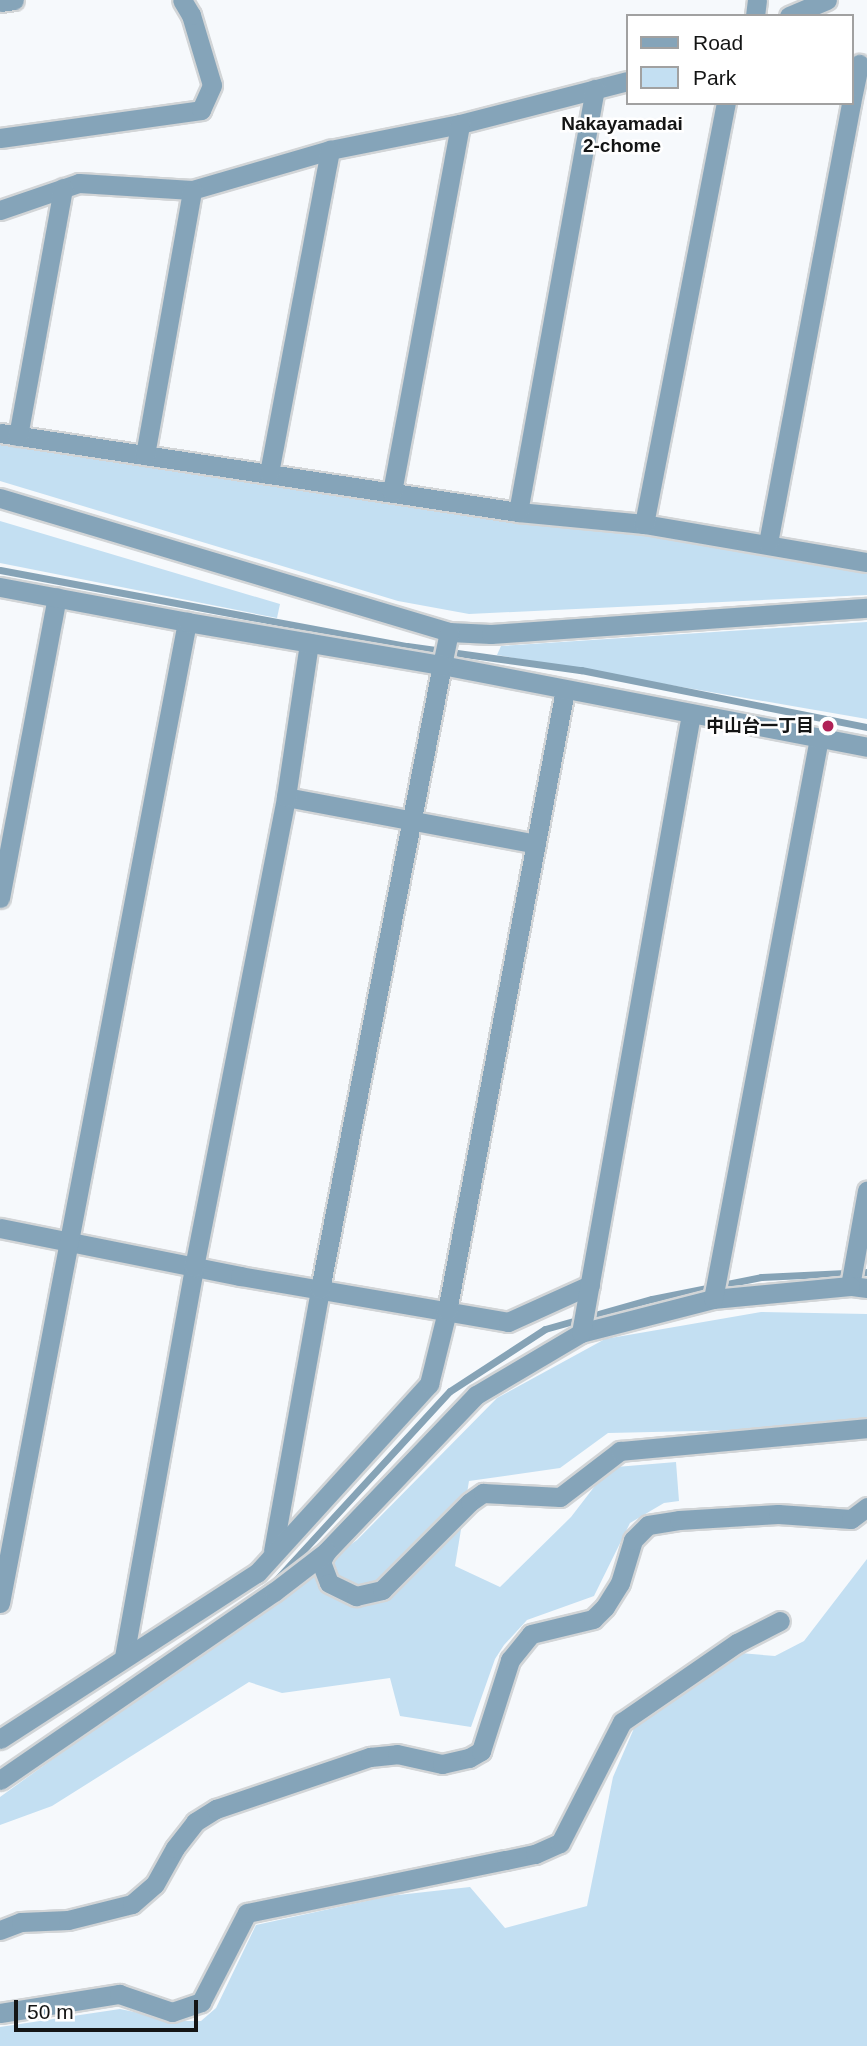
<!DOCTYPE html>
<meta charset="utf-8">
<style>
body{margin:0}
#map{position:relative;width:867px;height:2046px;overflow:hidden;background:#f6f9fc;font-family:Helvetica,"Noto Sans JP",sans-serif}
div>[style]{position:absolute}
.green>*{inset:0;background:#c3dff2}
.stream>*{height:7px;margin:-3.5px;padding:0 3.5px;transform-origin:3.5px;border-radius:3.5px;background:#86a3b6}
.roads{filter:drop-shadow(2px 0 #d2d5d7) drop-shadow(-2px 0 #d2d5d7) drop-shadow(0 2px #d2d5d7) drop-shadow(0 -2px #d2d5d7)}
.minor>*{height:19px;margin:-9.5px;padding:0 9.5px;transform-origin:9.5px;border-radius:9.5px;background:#85a4b9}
.tertiary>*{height:19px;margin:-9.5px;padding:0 9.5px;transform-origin:9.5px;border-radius:9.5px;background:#85a4b9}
.dots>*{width:19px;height:19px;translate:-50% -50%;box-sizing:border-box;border:4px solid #fff;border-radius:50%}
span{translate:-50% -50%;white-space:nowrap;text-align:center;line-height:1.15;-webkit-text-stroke:5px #fff;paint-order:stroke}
.poi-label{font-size:18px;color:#141515;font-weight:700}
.right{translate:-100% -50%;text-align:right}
.neighbourhood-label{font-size:19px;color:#141515;font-weight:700}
.legend{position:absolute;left:626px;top:14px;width:228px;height:91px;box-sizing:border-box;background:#fff;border:2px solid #a1a1a1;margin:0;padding:9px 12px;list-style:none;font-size:21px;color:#141515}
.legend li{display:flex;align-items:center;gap:14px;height:35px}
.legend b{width:35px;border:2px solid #a1a1a1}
.scale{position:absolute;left:14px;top:2000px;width:184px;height:32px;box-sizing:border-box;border:4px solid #141515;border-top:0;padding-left:9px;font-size:21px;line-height:24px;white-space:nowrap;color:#141515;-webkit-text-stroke:5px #fff;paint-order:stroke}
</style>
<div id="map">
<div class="green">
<div style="clip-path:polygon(0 440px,867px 567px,867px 595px,469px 614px,398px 601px,0 481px)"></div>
<div style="clip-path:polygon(0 521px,280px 604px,277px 618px,0 563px)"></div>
<div style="clip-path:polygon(867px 622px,867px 719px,497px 655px,501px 646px)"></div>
<div style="clip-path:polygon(761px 1312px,867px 1314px,867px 1427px,608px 1433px,560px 1468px,469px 1481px,455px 1566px,500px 1587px,571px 1517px,601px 1478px,616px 1467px,676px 1462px,679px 1501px,664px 1503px,630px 1523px,594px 1596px,527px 1620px,504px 1645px,495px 1659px,471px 1727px,400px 1716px,390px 1678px,282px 1693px,249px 1682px,52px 1806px,0 1825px,0 1797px,357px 1540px,497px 1398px,605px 1339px)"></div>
<div style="clip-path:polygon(867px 1559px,867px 2046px,0 2046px,0 2027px,120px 2009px,178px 2021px,201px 2021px,216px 2008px,256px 1925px,389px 1896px,470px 1887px,505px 1928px,587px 1906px,613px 1777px,635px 1726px,740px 1653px,775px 1656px,804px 1641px)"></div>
</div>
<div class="stream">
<div style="left:0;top:570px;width:414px;rotate:10.6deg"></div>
<div style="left:407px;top:646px;width:176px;rotate:7.9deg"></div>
<div style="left:581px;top:670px;width:292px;rotate:11.3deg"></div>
<div style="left:275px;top:1581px;width:258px;rotate:-47.4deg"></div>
<div style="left:450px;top:1391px;width:113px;rotate:-33.1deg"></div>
<div style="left:545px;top:1329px;width:111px;rotate:-15.7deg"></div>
<div style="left:652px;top:1299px;width:111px;rotate:-11.4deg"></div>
<div style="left:761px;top:1277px;width:106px;rotate:-2.7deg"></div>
</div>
<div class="roads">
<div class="minor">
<div style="left:0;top:2px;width:14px;rotate:-8deg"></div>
<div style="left:755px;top:16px;width:16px;rotate:-83deg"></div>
<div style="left:789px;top:16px;width:41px;rotate:-22.8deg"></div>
<div style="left:851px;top:103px;width:40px;rotate:-78deg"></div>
<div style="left:0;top:138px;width:203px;rotate:-7.9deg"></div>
<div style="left:201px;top:110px;width:27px;rotate:-66deg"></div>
<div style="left:212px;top:85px;width:73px;rotate:-106.7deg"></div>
<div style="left:191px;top:15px;width:17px;rotate:-121deg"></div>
<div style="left:0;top:210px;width:83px;rotate:-18.9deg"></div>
<div style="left:79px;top:183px;width:113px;rotate:3.5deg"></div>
<div style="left:192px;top:190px;width:144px;rotate:-16.2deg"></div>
<div style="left:330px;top:150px;width:133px;rotate:-11.3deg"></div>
<div style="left:460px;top:124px;width:172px;rotate:-14.4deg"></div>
<div style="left:0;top:433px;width:524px;rotate:8.67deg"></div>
<div style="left:518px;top:512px;width:127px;rotate:5.4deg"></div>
<div style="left:644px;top:524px;width:226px;rotate:9.7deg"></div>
<div style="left:18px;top:436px;width:252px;rotate:-79.7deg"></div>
<div style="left:145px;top:455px;width:269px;rotate:-79.9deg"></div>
<div style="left:269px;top:473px;width:329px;rotate:-79.3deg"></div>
<div style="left:392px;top:492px;width:374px;rotate:-79.5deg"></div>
<div style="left:518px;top:512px;width:430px;rotate:-79.7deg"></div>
<div style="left:644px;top:524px;width:429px;rotate:-79deg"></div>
<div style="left:768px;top:543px;width:448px;rotate:-79.3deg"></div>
<div style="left:449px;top:632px;width:42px;rotate:2.7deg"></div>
<div style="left:491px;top:634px;width:377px;rotate:-4deg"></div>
<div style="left:286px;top:797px;width:254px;rotate:10.6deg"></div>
<div style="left:0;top:898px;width:306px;rotate:-79.3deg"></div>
<div style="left:0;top:1228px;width:245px;rotate:11.3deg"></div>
<div style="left:240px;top:1276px;width:272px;rotate:9.7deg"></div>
<div style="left:508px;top:1322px;width:90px;rotate:-24.3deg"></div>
<div style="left:850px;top:1286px;width:97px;rotate:-79.9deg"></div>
<div style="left:867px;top:1288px;width:17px;rotate:-173deg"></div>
<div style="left:850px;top:1286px;width:138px;rotate:174.6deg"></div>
<div style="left:713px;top:1299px;width:136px;rotate:165.6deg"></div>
<div style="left:581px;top:1333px;width:122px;rotate:149.4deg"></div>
<div style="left:476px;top:1395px;width:217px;rotate:133.7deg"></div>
<div style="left:326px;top:1552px;width:11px;rotate:117deg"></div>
<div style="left:321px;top:1562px;width:22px;rotate:69deg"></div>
<div style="left:329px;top:1583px;width:30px;rotate:26deg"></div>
<div style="left:356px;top:1596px;width:27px;rotate:-13deg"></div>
<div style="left:382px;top:1590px;width:124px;rotate:-45deg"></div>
<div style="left:470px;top:1502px;width:16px;rotate:-35deg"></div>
<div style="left:483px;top:1493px;width:77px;rotate:3deg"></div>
<div style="left:560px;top:1497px;width:76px;rotate:-37.5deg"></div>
<div style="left:620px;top:1451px;width:248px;rotate:-5.3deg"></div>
<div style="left:713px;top:1299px;width:571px;rotate:-79.3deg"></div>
<div style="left:581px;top:1333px;width:629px;rotate:-79.92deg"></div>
<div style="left:273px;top:1551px;width:266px;rotate:-79.8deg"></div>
<div style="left:320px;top:1289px;width:636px;rotate:-78.94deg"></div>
<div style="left:0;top:1603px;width:999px;rotate:-79.21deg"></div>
<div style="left:124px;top:1657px;width:396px;rotate:-79.8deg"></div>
<div style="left:194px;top:1267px;width:479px;rotate:-78.9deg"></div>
<div style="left:286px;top:797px;width:156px;rotate:-81.5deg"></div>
<div style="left:0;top:1739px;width:306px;rotate:-32.9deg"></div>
<div style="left:257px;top:1573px;width:256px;rotate:-47.7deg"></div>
<div style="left:429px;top:1384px;width:75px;rotate:-76.1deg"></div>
<div style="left:447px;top:1311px;width:632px;rotate:-79.24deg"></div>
<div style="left:0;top:1780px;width:332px;rotate:-34.5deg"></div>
<div style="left:274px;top:1592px;width:66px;rotate:-37.6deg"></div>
<div style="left:0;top:1930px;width:22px;rotate:-21deg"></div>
<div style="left:21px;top:1922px;width:47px;rotate:-2.4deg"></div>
<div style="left:68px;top:1920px;width:66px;rotate:-14deg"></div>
<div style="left:132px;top:1904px;width:30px;rotate:-41deg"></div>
<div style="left:155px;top:1884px;width:41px;rotate:-60.9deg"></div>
<div style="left:175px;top:1848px;width:33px;rotate:-52deg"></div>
<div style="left:195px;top:1822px;width:25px;rotate:-32deg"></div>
<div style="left:216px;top:1809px;width:163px;rotate:-18.7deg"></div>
<div style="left:370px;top:1757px;width:27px;rotate:-6deg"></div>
<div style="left:397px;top:1754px;width:46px;rotate:12.5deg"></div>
<div style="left:442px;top:1764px;width:28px;rotate:-13deg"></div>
<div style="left:469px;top:1758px;width:14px;rotate:-30deg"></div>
<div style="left:481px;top:1751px;width:96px;rotate:-72.3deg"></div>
<div style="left:510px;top:1660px;width:33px;rotate:-51deg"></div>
<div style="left:531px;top:1634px;width:64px;rotate:-13.6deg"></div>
<div style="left:593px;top:1619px;width:17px;rotate:-45deg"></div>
<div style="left:605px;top:1607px;width:28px;rotate:-58deg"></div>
<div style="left:620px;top:1583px;width:45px;rotate:-73.2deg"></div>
<div style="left:633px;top:1540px;width:21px;rotate:-45deg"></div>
<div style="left:648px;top:1525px;width:31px;rotate:-9deg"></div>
<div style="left:679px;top:1520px;width:99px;rotate:-3.5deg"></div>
<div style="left:778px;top:1514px;width:73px;rotate:3.9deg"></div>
<div style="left:851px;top:1519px;width:20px;rotate:-37deg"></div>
<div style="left:0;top:2013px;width:121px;rotate:-9.1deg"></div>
<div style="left:119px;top:1994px;width:56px;rotate:18.8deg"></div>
<div style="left:172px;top:2012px;width:31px;rotate:-19deg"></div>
<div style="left:201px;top:2002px;width:100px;rotate:-62.7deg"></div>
<div style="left:247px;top:1913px;width:264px;rotate:-11.6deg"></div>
<div style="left:506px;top:1860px;width:30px;rotate:-12deg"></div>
<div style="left:535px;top:1854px;width:27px;rotate:-24deg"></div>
<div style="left:560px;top:1843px;width:136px;rotate:-62.9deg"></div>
<div style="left:622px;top:1722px;width:140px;rotate:-34.5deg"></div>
<div style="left:737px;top:1643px;width:48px;rotate:-27.1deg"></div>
</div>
<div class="tertiary">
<div style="left:0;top:498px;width:469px;rotate:16.6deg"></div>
<div style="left:449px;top:632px;width:34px;rotate:102deg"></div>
<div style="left:442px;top:665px;width:433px;rotate:10.9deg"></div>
<div style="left:0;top:587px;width:190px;rotate:10.6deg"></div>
<div style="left:187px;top:622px;width:259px;rotate:9.6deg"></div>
</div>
</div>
<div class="dots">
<div style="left:828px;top:726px;background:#b02156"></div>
</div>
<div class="poi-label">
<span class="right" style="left:814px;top:726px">中山台一丁目</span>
</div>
<div class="neighbourhood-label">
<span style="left:622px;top:135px">Nakayamadai<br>2-chome</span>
</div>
<ul class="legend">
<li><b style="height:9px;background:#85a4b9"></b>Road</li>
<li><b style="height:19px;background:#c3dff2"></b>Park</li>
</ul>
<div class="scale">50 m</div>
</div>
